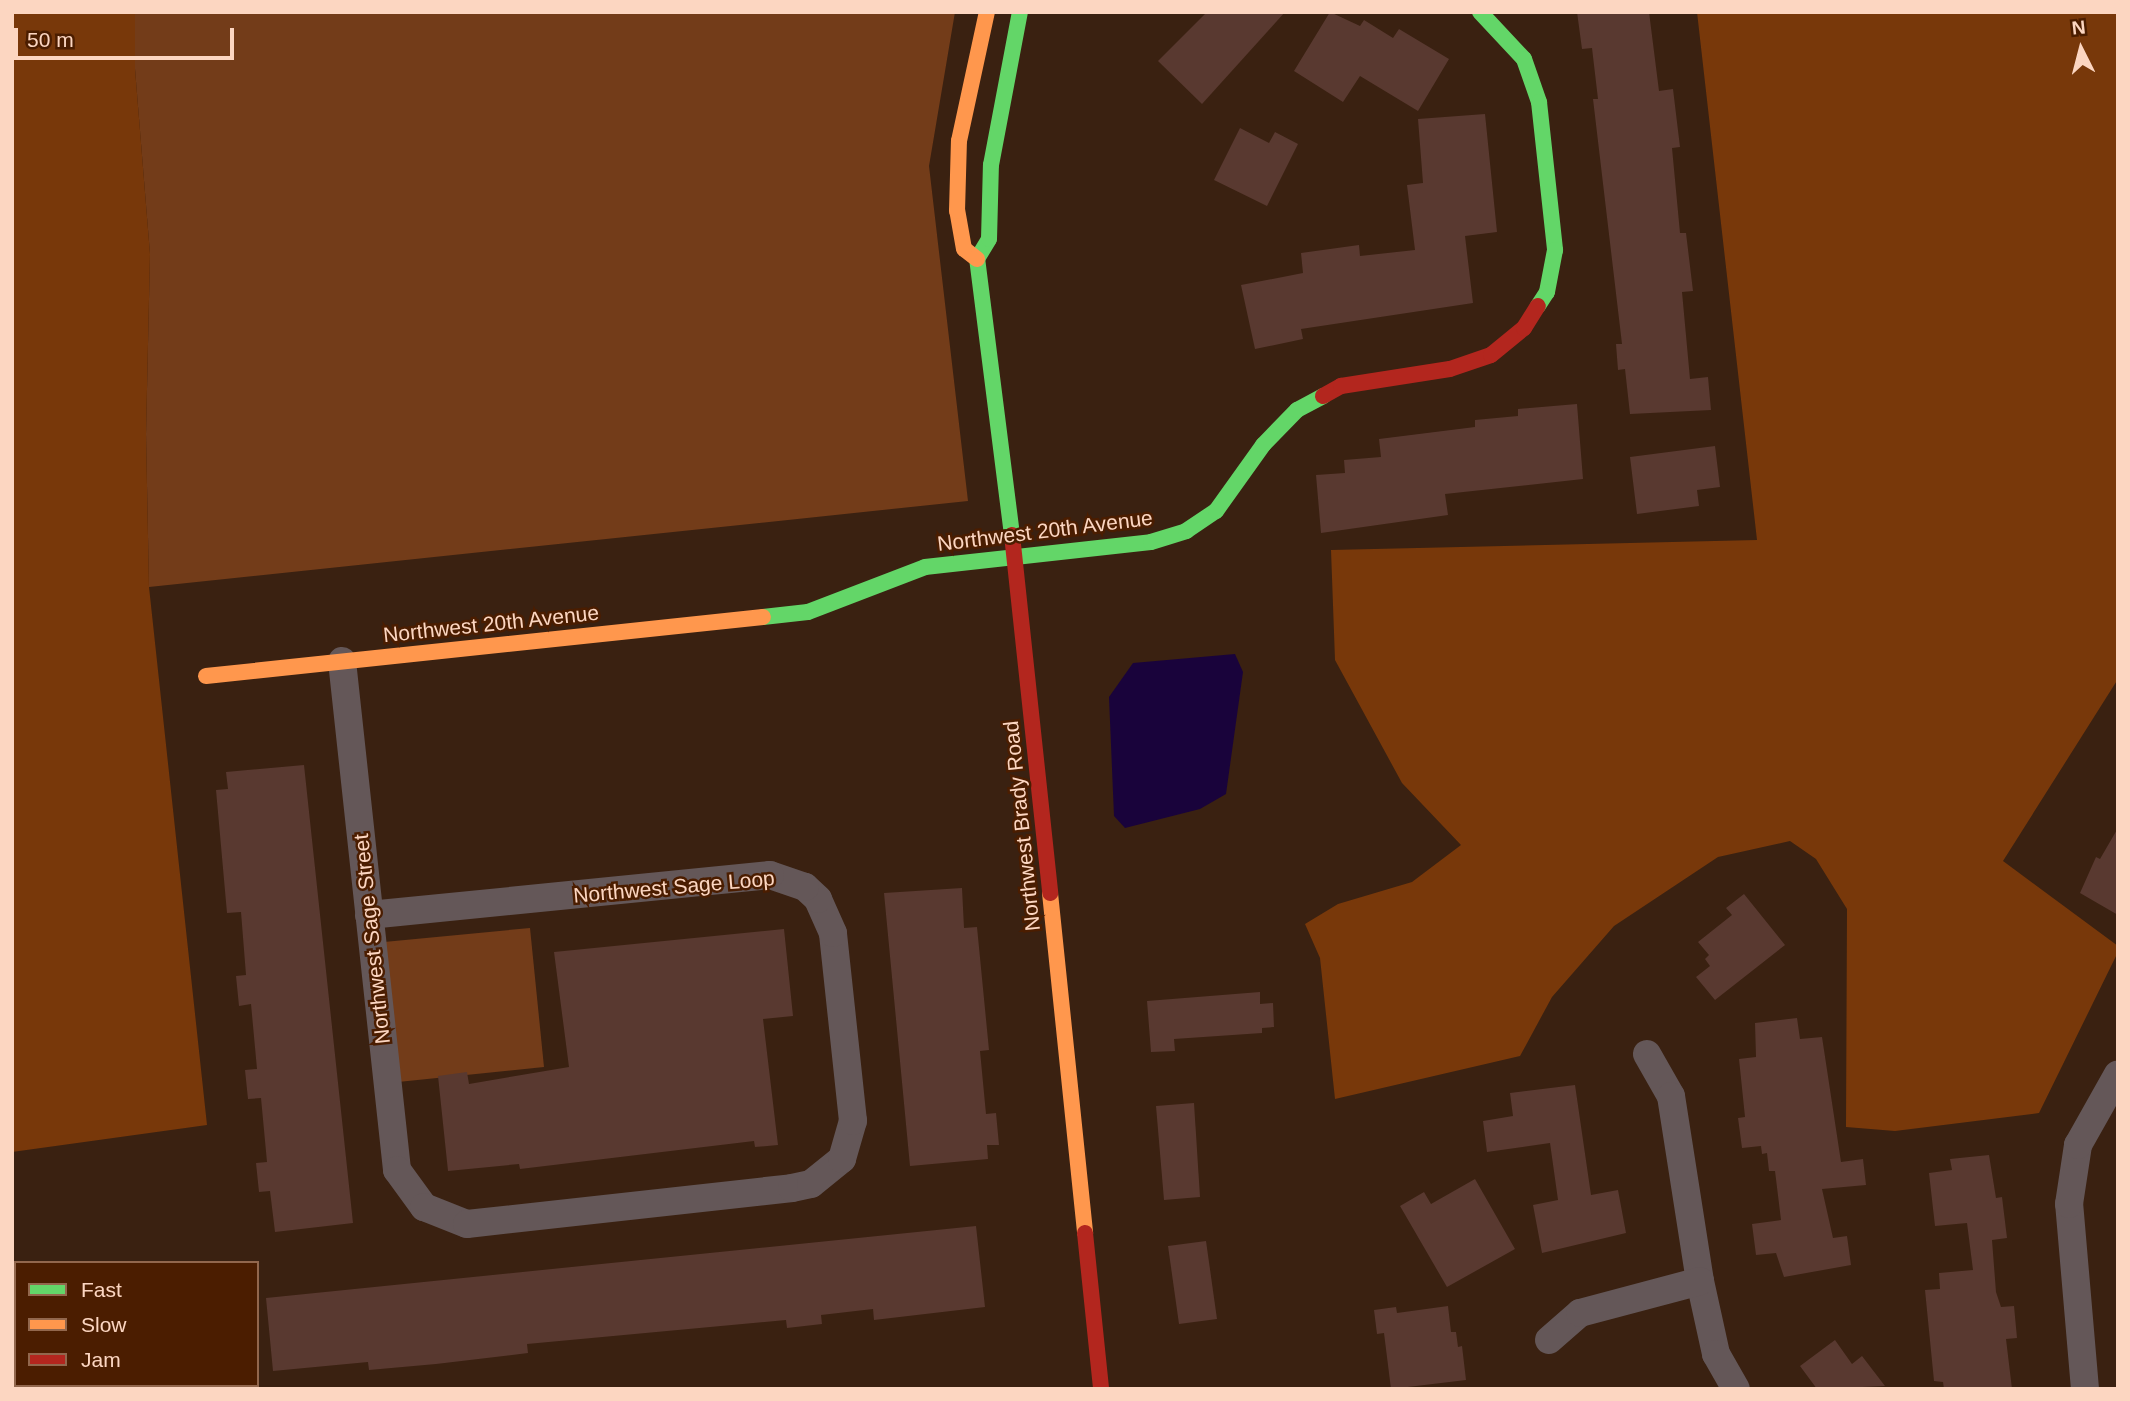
<!DOCTYPE html>
<style>
body{margin:0}
#map{position:relative;width:2130px;height:1401px;overflow:hidden;background:#3a2111;font-family:Arial,sans-serif}
div>[style]{position:absolute}
.green>*{inset:0;background:#733c19}
.forest>*{inset:0;background:#78380a}
.water>*{inset:0;background:#19033b}
.building>*{inset:0;background:#593930}
.street>*{height:28px;margin:-14px;padding:0 14px;transform-origin:14px;border-radius:14px;background:#645758}
.fast>*{height:16px;margin:-8px;padding:0 8px;transform-origin:8px;border-radius:8px;background:#63d668}
.slow>*{height:16px;margin:-8px;padding:0 8px;transform-origin:8px;border-radius:8px;background:#ff974d}
.jam>*{height:16px;margin:-8px;padding:0 8px;transform-origin:8px;border-radius:8px;background:#b3261e}
span{translate:-50% -50%;white-space:nowrap;text-align:center;line-height:1.15;-webkit-text-stroke:5px #4b1d00;paint-order:stroke}
.street-label{font-size:21px;color:#fcd6c1}
.frame{position:absolute;inset:0;border:14px solid #fcd6c1;pointer-events:none}
.legend{position:absolute;left:14px;top:1261px;width:245px;height:126px;box-sizing:border-box;background:#4b1d00;border:2px solid #92674d;margin:0;padding:9px 12px;list-style:none;font-size:21px;color:#fcd6c1}
.legend li{display:flex;align-items:center;gap:14px;height:35px}
.legend b{width:35px;border:2px solid #92674d}
.north{position:absolute;left:2046px;top:14px;width:70px;height:70px;-webkit-text-stroke:5px #4b1d00;paint-order:stroke;rotate:354deg;font-size:19px;font-weight:700;line-height:28px;text-align:center;color:#fcd6c1}
.north::after{content:'';display:block;margin:auto;width:24px;height:32px;background:#fcd6c1;clip-path:polygon(50% 0,100% 100%,50% 72%,0 100%)}
.scale{position:absolute;left:14px;top:28px;width:220px;height:32px;box-sizing:border-box;border:4px solid #fcd6c1;border-top:0;padding-left:9px;font-size:21px;line-height:24px;white-space:nowrap;color:#fcd6c1;-webkit-text-stroke:5px #4b1d00;paint-order:stroke}
</style>
<div id="map">
<div class="green">
<div style="clip-path:polygon(135px 12px,955px 12px,929px 166px,968px 501px,149px 587px,146px 434px,150px 254px,135px 69px)"></div>
<div style="clip-path:polygon(530px 928px,544px 1067px,398px 1082px,384px 942px)"></div>
</div>
<div class="forest">
<div style="clip-path:polygon(12px 12px,135px 12px,135px 69px,150px 254px,146px 434px,149px 587px,207px 1125px,12px 1152px)"></div>
<div style="clip-path:polygon(1697px 12px,2118px 12px,2118px 679px,2003px 861px,2118px 946px,2118px 952px,2039px 1113px,1895px 1131px,1846px 1127px,1847px 909px,1816px 859px,1790px 841px,1718px 857px,1614px 926px,1552px 997px,1520px 1056px,1335px 1099px,1320px 958px,1305px 924px,1338px 904px,1412px 882px,1461px 845px,1402px 783px,1335px 660px,1331px 550px,1757px 540px)"></div>
</div>
<div class="water">
<div style="clip-path:polygon(1235px 654px,1243px 672px,1226px 794px,1200px 809px,1125px 828px,1114px 816px,1109px 697px,1133px 663px)"></div>
</div>
<div class="building">
<div style="clip-path:polygon(1207px 12px,1285px 12px,1202px 104px,1158px 61px)"></div>
<div style="clip-path:polygon(1330px 12px,1360px 26px,1364px 20px,1393px 38px,1399px 29px,1449px 59px,1418px 111px,1360px 76px,1343px 102px,1294px 71px)"></div>
<div style="clip-path:polygon(1577px 12px,1649px 12px,1659px 91px,1673px 89px,1680px 147px,1672px 148px,1680px 233px,1686px 233px,1693px 291px,1682px 292px,1690px 379px,1708px 377px,1711px 410px,1630px 414px,1625px 369px,1618px 370px,1616px 344px,1622px 344px,1593px 99px,1598px 99px,1592px 48px,1582px 49px)"></div>
<div style="clip-path:polygon(1485px 114px,1497px 232px,1465px 236px,1473px 303px,1301px 329px,1303px 339px,1255px 349px,1241px 285px,1303px 273px,1301px 253px,1359px 245px,1360px 256px,1415px 250px,1407px 185px,1423px 183px,1418px 119px)"></div>
<div style="clip-path:polygon(1240px 128px,1269px 143px,1275px 132px,1298px 144px,1267px 206px,1214px 180px)"></div>
<div style="clip-path:polygon(1577px 404px,1583px 479px,1445px 494px,1448px 515px,1321px 533px,1316px 475px,1345px 473px,1344px 460px,1381px 457px,1379px 439px,1475px 427px,1475px 420px,1518px 416px,1518px 409px)"></div>
<div style="clip-path:polygon(1715px 446px,1720px 487px,1697px 490px,1699px 506px,1637px 514px,1630px 457px)"></div>
<div style="clip-path:polygon(304px 765px,353px 1223px,275px 1232px,270px 1191px,259px 1192px,256px 1163px,267px 1162px,261px 1098px,248px 1099px,245px 1070px,257px 1069px,251px 1004px,239px 1006px,236px 976px,246px 975px,241px 912px,227px 913px,216px 790px,228px 789px,226px 772px)"></div>
<div style="clip-path:polygon(2118px 828px,2118px 915px,2080px 893px,2096px 857px,2100px 859px)"></div>
<div style="clip-path:polygon(962px 888px,964px 928px,977px 927px,989px 1050px,980px 1051px,986px 1114px,996px 1113px,999px 1145px,987px 1145px,988px 1159px,910px 1166px,884px 893px)"></div>
<div style="clip-path:polygon(1744px 894px,1785px 945px,1715px 1000px,1696px 977px,1710px 966px,1705px 959px,1709px 955px,1698px 942px,1732px 915px,1726px 908px)"></div>
<div style="clip-path:polygon(784px 929px,793px 1016px,763px 1019px,778px 1145px,755px 1147px,754px 1141px,520px 1169px,519px 1164px,448px 1171px,438px 1076px,467px 1072px,469px 1084px,569px 1067px,554px 952px)"></div>
<div style="clip-path:polygon(1260px 992px,1260px 1004px,1273px 1003px,1274px 1027px,1262px 1028px,1262px 1033px,1174px 1039px,1175px 1051px,1151px 1052px,1147px 1001px)"></div>
<div style="clip-path:polygon(1797px 1018px,1800px 1039px,1822px 1037px,1841px 1162px,1863px 1159px,1866px 1185px,1822px 1189px,1833px 1238px,1847px 1236px,1851px 1265px,1784px 1277px,1776px 1253px,1756px 1255px,1752px 1224px,1781px 1220px,1775px 1171px,1769px 1171px,1767px 1153px,1762px 1154px,1761px 1146px,1742px 1148px,1738px 1118px,1745px 1117px,1739px 1059px,1756px 1057px,1755px 1023px)"></div>
<div style="clip-path:polygon(1575px 1085px,1591px 1195px,1618px 1190px,1626px 1233px,1542px 1253px,1533px 1205px,1558px 1200px,1550px 1143px,1487px 1152px,1483px 1121px,1513px 1116px,1510px 1093px)"></div>
<div style="clip-path:polygon(1194px 1103px,1200px 1197px,1164px 1200px,1156px 1106px)"></div>
<div style="clip-path:polygon(1989px 1155px,1996px 1198px,2002px 1197px,2007px 1238px,1992px 1240px,1996px 1292px,2001px 1307px,2014px 1306px,2017px 1338px,2006px 1339px,2012px 1389px,1944px 1389px,1943px 1382px,1934px 1381px,1925px 1290px,1940px 1289px,1939px 1273px,1973px 1270px,1967px 1223px,1935px 1226px,1929px 1173px,1952px 1170px,1950px 1159px)"></div>
<div style="clip-path:polygon(1475px 1179px,1515px 1249px,1447px 1287px,1400px 1206px,1424px 1192px,1431px 1204px)"></div>
<div style="clip-path:polygon(976px 1226px,985px 1307px,874px 1320px,873px 1309px,821px 1315px,822px 1324px,787px 1328px,786px 1320px,527px 1344px,528px 1353px,436px 1364px,369px 1370px,368px 1362px,273px 1371px,266px 1298px)"></div>
<div style="clip-path:polygon(1206px 1241px,1217px 1319px,1179px 1324px,1168px 1246px)"></div>
<div style="clip-path:polygon(1448px 1306px,1451px 1332px,1456px 1332px,1458px 1347px,1462px 1346px,1466px 1380px,1391px 1389px,1384px 1333px,1377px 1334px,1374px 1310px,1396px 1307px,1397px 1313px)"></div>
<div style="clip-path:polygon(1835px 1340px,1852px 1364px,1862px 1356px,1885px 1386px,1817px 1389px,1800px 1366px)"></div>
</div>
<div class="street">
<div style="left:342px;top:661px;width:512px;rotate:83.83deg"></div>
<div style="left:397px;top:1170px;width:46px;rotate:53.9deg"></div>
<div style="left:424px;top:1207px;width:46px;rotate:21.6deg"></div>
<div style="left:467px;top:1224px;width:327px;rotate:-6.3deg"></div>
<div style="left:792px;top:1188px;width:19px;rotate:-12deg"></div>
<div style="left:811px;top:1184px;width:40px;rotate:-39deg"></div>
<div style="left:842px;top:1159px;width:40px;rotate:-74deg"></div>
<div style="left:853px;top:1121px;width:189px;rotate:-96.1deg"></div>
<div style="left:833px;top:933px;width:37px;rotate:-114deg"></div>
<div style="left:818px;top:899px;width:18px;rotate:-137deg"></div>
<div style="left:805px;top:887px;width:37px;rotate:-161deg"></div>
<div style="left:770px;top:875px;width:403px;rotate:174.3deg"></div>
<div style="left:1647px;top:1054px;width:48px;rotate:60.3deg"></div>
<div style="left:1671px;top:1096px;width:187px;rotate:81.1deg"></div>
<div style="left:1700px;top:1281px;width:75px;rotate:77.6deg"></div>
<div style="left:1716px;top:1354px;width:40px;rotate:60.3deg"></div>
<div style="left:1549px;top:1340px;width:41px;rotate:-41.1deg"></div>
<div style="left:1580px;top:1313px;width:124px;rotate:-14.9deg"></div>
<div style="left:2085px;top:1389px;width:186px;rotate:-94.9deg"></div>
<div style="left:2069px;top:1204px;width:60px;rotate:-81.3deg"></div>
<div style="left:2078px;top:1145px;width:81px;rotate:-60.6deg"></div>
</div>
<div class="fast">
<div style="left:1480px;top:12px;width:64px;rotate:46.9deg"></div>
<div style="left:1524px;top:59px;width:46px;rotate:70.8deg"></div>
<div style="left:1539px;top:102px;width:149px;rotate:83.8deg"></div>
<div style="left:1555px;top:250px;width:43px;rotate:100.8deg"></div>
<div style="left:1547px;top:292px;width:17px;rotate:123deg"></div>
<div style="left:1012px;top:535px;width:278px;rotate:-97.2deg"></div>
<div style="left:977px;top:259px;width:23px;rotate:-59deg"></div>
<div style="left:989px;top:239px;width:74px;rotate:-88.5deg"></div>
<div style="left:991px;top:165px;width:156px;rotate:-79.3deg"></div>
<div style="left:763px;top:617px;width:45px;rotate:-6.3deg"></div>
<div style="left:808px;top:612px;width:125px;rotate:-21deg"></div>
<div style="left:925px;top:567px;width:227px;rotate:-6.3deg"></div>
<div style="left:1151px;top:542px;width:37px;rotate:-17deg"></div>
<div style="left:1186px;top:531px;width:36px;rotate:-34deg"></div>
<div style="left:1216px;top:511px;width:81px;rotate:-54.5deg"></div>
<div style="left:1263px;top:445px;width:49px;rotate:-45.8deg"></div>
<div style="left:1297px;top:410px;width:30px;rotate:-28deg"></div>
</div>
<div class="slow">
<div style="left:977px;top:259px;width:16px;rotate:-142deg"></div>
<div style="left:964px;top:249px;width:39px;rotate:-100deg"></div>
<div style="left:957px;top:211px;width:70px;rotate:-88.4deg"></div>
<div style="left:959px;top:141px;width:132px;rotate:-77.8deg"></div>
<div style="left:206px;top:676px;width:560px;rotate:-6.05deg"></div>
<div style="left:1050px;top:893px;width:342px;rotate:84.1deg"></div>
</div>
<div class="jam">
<div style="left:1323px;top:396px;width:21px;rotate:-29deg"></div>
<div style="left:1341px;top:386px;width:110px;rotate:-8.9deg"></div>
<div style="left:1450px;top:369px;width:43px;rotate:-18.9deg"></div>
<div style="left:1491px;top:355px;width:43px;rotate:-39.3deg"></div>
<div style="left:1524px;top:328px;width:26px;rotate:-58deg"></div>
<div style="left:1012px;top:535px;width:360px;rotate:83.9deg"></div>
<div style="left:1085px;top:1233px;width:157px;rotate:84.1deg"></div>
</div>
<div class="street-label">
<span style="left:1045px;top:531px;rotate:-7deg">Northwest 20th Avenue</span>
<span style="left:491px;top:624px;rotate:-6deg">Northwest 20th Avenue</span>
<span style="left:1022px;top:826px;rotate:-96deg">Northwest Brady Road</span>
<span style="left:674px;top:887px;rotate:-5deg">Northwest Sage Loop</span>
<span style="left:372px;top:939px;rotate:-96deg">Northwest Sage Street</span>
</div>
<div class="frame"></div>
<ul class="legend">
<li><b style="height:9px;background:#63d668"></b>Fast</li>
<li><b style="height:9px;background:#ff974d"></b>Slow</li>
<li><b style="height:9px;background:#b3261e"></b>Jam</li>
</ul>
<div class="north">N</div>
<div class="scale">50 m</div>
</div>
